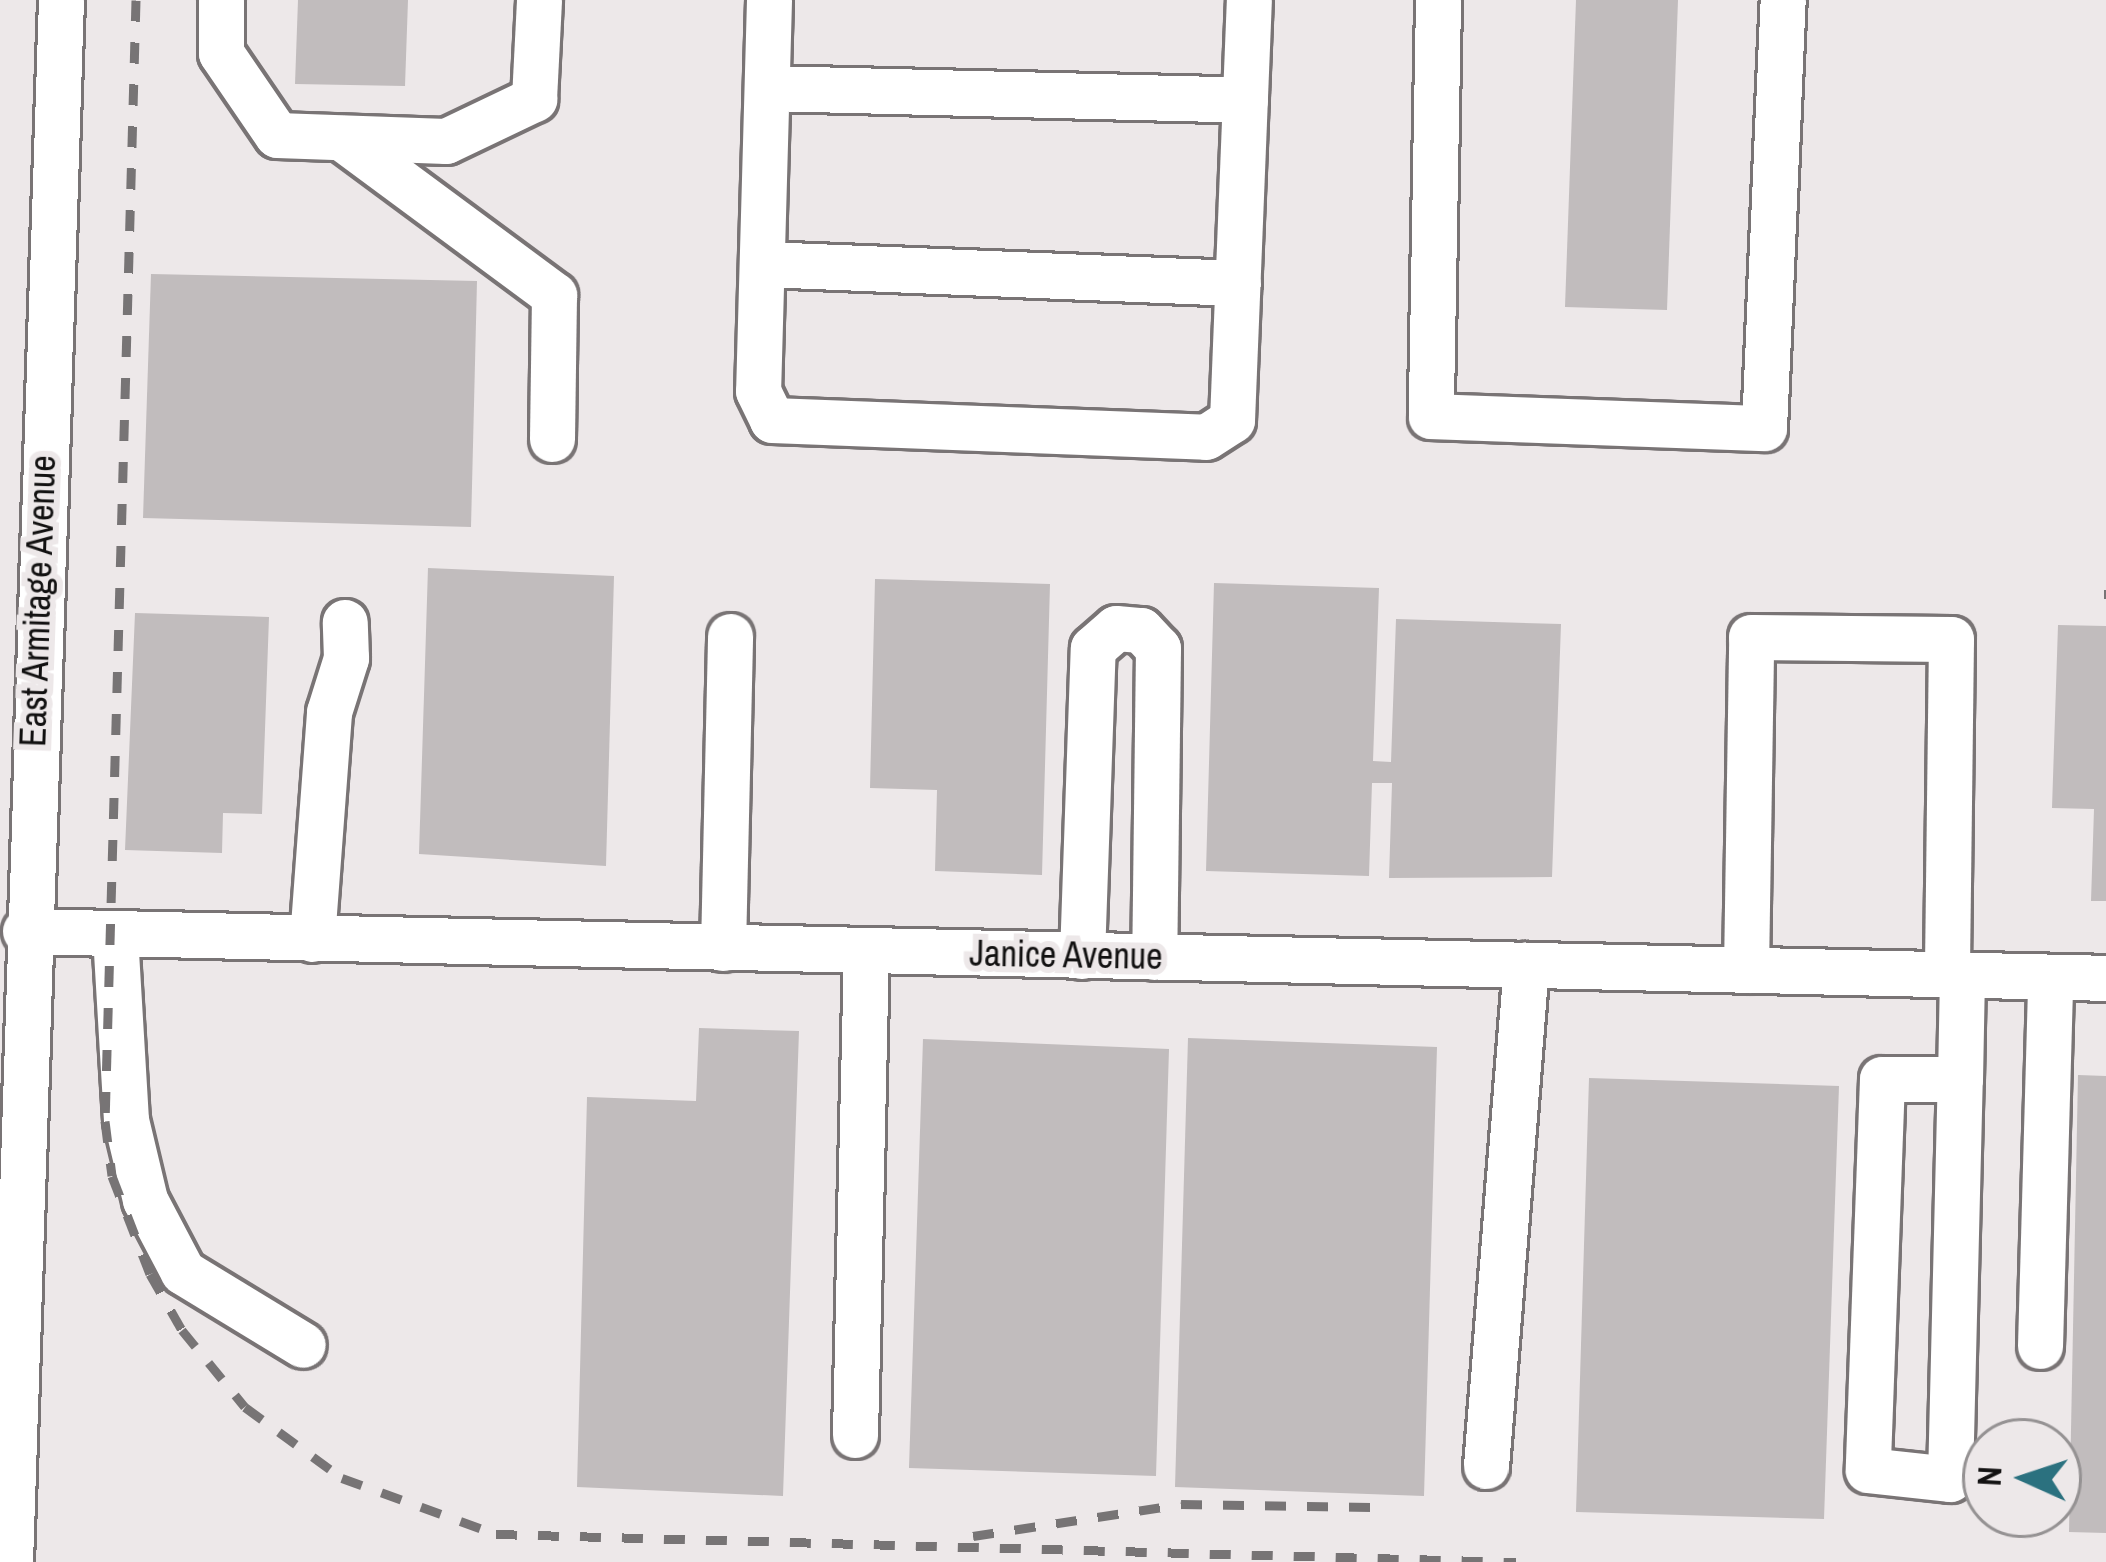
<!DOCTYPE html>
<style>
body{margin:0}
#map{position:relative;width:2106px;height:1562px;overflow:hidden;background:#ede8e9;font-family:"Archivo Narrow",sans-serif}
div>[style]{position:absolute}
.building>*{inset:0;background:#c1bcbd}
.roads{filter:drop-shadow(3px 0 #797475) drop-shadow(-3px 0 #797475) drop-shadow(0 3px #797475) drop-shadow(0 -3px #797475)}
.minor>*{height:45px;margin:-22.5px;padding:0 22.5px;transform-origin:22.5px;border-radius:22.5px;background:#fff}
.rail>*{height:9px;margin-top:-4.5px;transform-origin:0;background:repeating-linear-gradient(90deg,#777475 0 21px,transparent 0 42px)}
span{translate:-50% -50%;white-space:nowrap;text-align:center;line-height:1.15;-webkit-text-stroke:12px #ede8e9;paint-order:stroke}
.street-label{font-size:36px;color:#121111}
.north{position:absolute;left:1962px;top:1418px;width:120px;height:120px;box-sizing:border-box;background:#ede8e9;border:3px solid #959293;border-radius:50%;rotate:273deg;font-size:33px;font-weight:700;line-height:48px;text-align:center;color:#121111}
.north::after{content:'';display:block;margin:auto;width:42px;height:54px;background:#2b717f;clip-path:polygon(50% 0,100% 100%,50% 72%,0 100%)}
</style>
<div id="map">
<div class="building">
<div style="clip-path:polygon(298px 0,408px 0,405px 86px,295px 84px)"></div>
<div style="clip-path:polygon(1576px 0,1678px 0,1667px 310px,1565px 307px)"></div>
<div style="clip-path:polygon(151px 274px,477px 281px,471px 527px,143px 518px)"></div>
<div style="clip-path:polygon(428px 568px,614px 576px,606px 866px,419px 854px)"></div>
<div style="clip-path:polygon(875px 579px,1050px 584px,1042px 875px,935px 871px,937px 790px,870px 788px)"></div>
<div style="clip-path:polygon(1214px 583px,1379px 588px,1373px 761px,1391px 762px,1396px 619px,1561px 624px,1552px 877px,1389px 878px,1392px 783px,1372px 783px,1369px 876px,1206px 871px)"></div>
<div style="clip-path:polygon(135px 613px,269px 617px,262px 814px,223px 813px,222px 853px,125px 850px)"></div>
<div style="clip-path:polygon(2058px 625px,2106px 626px,2106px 901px,2091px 901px,2094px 809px,2052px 808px)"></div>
<div style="clip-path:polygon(699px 1028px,799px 1031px,783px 1496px,577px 1487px,587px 1097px,696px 1101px)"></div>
<div style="clip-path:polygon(1188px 1038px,1437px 1047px,1424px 1496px,1175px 1487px)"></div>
<div style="clip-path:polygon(923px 1039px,1169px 1049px,1156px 1476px,909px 1468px)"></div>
<div style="clip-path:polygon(2078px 1075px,2106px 1076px,2106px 1533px,2069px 1532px)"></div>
<div style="clip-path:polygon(1589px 1078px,1839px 1086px,1824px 1519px,1576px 1512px)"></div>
</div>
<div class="roads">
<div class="minor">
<div style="left:221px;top:0;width:53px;rotate:90deg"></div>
<div style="left:221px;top:53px;width:99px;rotate:55.7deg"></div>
<div style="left:277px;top:135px;width:169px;rotate:2deg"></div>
<div style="left:446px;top:141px;width:98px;rotate:-25.5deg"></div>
<div style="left:534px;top:99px;width:99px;rotate:-87.1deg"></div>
<div style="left:769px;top:0;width:391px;rotate:91.6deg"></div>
<div style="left:758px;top:391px;width:32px;rotate:64deg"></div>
<div style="left:772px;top:420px;width:434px;rotate:2.2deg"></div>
<div style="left:1206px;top:437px;width:31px;rotate:-33deg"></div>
<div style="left:1232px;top:420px;width:420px;rotate:-87.7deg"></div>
<div style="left:1438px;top:0;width:416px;rotate:91deg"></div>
<div style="left:1431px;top:416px;width:333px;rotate:2.1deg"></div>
<div style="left:1764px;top:428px;width:428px;rotate:-87.5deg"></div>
<div style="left:768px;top:88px;width:477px;rotate:1.4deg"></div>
<div style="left:342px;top:138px;width:264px;rotate:36.5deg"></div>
<div style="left:554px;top:295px;width:144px;rotate:90.8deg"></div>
<div style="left:764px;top:264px;width:474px;rotate:2.3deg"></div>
<div style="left:25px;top:931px;width:2082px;rotate:1.29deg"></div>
<div style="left:115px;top:935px;width:185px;rotate:86.6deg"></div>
<div style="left:126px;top:1120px;width:82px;rotate:76.6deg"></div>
<div style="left:145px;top:1200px;width:81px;rotate:62.2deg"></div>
<div style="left:183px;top:1272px;width:140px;rotate:31.3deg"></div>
<div style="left:312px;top:939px;width:228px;rotate:-85.7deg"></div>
<div style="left:329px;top:712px;width:57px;rotate:-72.5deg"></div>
<div style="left:346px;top:658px;width:36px;rotate:-92deg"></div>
<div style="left:723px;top:948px;width:312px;rotate:-88.7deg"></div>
<div style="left:1082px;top:956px;width:308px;rotate:-88deg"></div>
<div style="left:1093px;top:648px;width:30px;rotate:-41deg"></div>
<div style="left:1116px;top:628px;width:25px;rotate:5deg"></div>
<div style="left:1141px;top:630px;width:25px;rotate:47deg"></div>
<div style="left:1158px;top:648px;width:309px;rotate:90.7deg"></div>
<div style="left:1746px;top:970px;width:333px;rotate:-89.1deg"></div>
<div style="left:1751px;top:637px;width:200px;rotate:0.6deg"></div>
<div style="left:1951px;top:639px;width:335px;rotate:90.7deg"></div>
<div style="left:1960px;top:1079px;width:78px;rotate:180deg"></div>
<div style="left:1882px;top:1079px;width:391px;rotate:92.1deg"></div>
<div style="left:1868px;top:1470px;width:82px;rotate:6.3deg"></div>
<div style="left:1950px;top:1479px;width:400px;rotate:-88.6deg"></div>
<div style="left:1960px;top:1079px;width:104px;rotate:-88.9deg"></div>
<div style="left:2040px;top:1346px;width:369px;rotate:-88.4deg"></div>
<div style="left:855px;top:1435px;width:484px;rotate:-88.7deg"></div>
<div style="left:1486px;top:1466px;width:503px;rotate:-85.44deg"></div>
<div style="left:10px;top:1562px;width:1563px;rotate:-88.13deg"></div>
</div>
</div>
<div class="rail">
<div style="left:136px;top:0;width:1121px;rotate:91.58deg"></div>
<div style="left:105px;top:1121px;width:55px;rotate:82.7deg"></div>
<div style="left:112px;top:1176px;width:105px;rotate:68.8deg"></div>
<div style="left:150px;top:1274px;width:64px;rotate:60.3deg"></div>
<div style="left:182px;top:1330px;width:99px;rotate:50.7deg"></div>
<div style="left:245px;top:1407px;width:120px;rotate:36.2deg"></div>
<div style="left:342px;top:1478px;width:164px;rotate:20deg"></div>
<div style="left:496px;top:1534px;width:1020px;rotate:1.57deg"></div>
<div style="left:2104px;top:594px;width:2px"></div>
<div style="left:973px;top:1536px;width:210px;rotate:-8.7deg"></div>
<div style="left:1181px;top:1504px;width:190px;rotate:0.9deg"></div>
</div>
<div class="street-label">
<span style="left:38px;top:601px;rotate:-88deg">East Armitage Avenue</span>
<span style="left:1066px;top:955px;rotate:1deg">Janice Avenue</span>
</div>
<div class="north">N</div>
</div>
